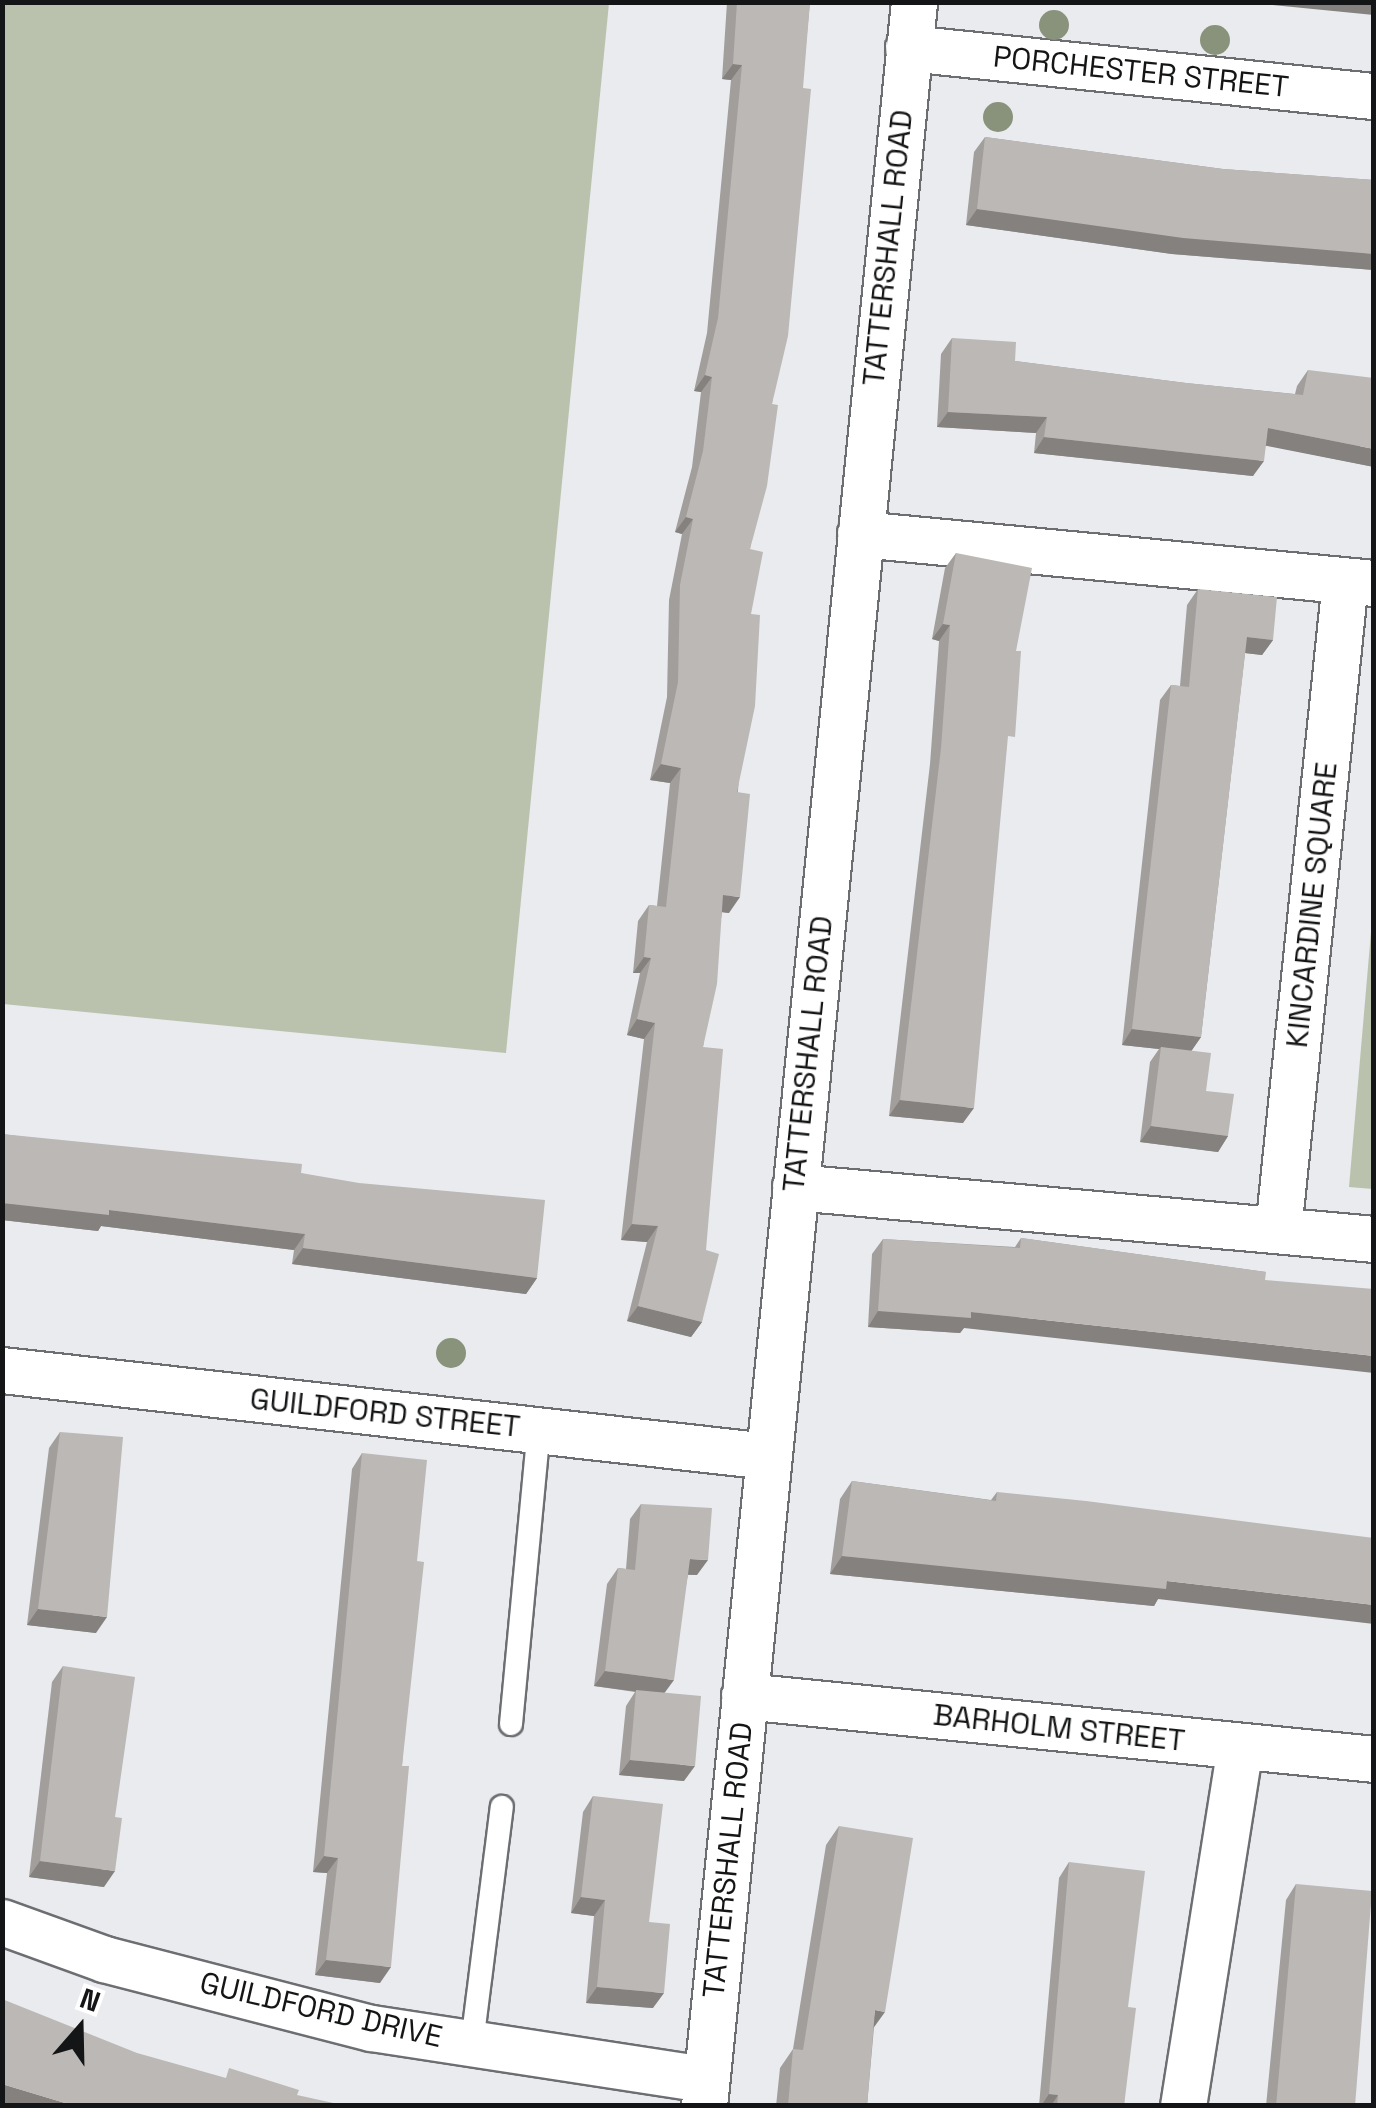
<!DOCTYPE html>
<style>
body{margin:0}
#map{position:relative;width:1376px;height:2108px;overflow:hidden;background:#e9ebef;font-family:"Space Grotesk",sans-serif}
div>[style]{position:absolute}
.green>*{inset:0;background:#bac2ae}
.roads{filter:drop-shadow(2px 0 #6c6e72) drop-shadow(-2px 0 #6c6e72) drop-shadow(0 2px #6c6e72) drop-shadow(0 -2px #6c6e72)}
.lane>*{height:22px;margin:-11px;padding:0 11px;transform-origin:11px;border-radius:11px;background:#fff}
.street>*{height:45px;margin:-22.5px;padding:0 22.5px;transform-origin:22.5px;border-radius:22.5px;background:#fff}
.trees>*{width:30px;height:30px;margin:-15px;border-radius:50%;background:#89927a}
.wall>*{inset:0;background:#a29e9c}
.shaded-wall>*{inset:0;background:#84817f}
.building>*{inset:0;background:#bcb8b5}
span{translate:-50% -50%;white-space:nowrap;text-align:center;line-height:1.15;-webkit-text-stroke:8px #fff;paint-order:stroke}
.street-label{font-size:30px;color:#141516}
.frame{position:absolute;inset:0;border:5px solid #141516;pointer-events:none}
.north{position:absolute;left:30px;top:1978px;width:100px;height:100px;-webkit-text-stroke:8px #fff;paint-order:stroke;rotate:20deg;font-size:28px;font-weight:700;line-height:40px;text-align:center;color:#141516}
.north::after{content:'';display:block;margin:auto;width:35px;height:45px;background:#141516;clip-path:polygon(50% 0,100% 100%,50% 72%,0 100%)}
</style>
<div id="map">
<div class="green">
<div style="clip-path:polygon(2px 3px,609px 3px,506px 1053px,3px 1004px)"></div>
<div style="clip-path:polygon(1373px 909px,1373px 1189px,1349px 1187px)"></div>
</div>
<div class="roads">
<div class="lane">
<div style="left:511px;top:1724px;width:295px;rotate:-84.6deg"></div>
<div style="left:472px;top:2043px;width:238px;rotate:-82.8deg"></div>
</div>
<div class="street">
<div style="left:908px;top:48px;width:468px;rotate:5.9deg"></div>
<div style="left:860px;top:534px;width:516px;rotate:5.45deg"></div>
<div style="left:795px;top:1187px;width:581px;rotate:5.13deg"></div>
<div style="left:1278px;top:1230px;width:652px;rotate:-84.11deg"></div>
<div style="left:2px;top:1370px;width:771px;rotate:6.41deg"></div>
<div style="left:744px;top:1696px;width:633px;rotate:5.71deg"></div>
<div style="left:2px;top:1922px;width:109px;rotate:19.9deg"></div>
<div style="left:104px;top:1959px;width:276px;rotate:14.5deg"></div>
<div style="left:371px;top:2028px;width:339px;rotate:8.7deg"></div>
<div style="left:704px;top:2106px;width:2114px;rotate:-84.3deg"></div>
<div style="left:1183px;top:2106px;width:364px;rotate:-81deg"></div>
</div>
</div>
<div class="trees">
<div style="left:1054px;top:25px"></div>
<div style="left:1215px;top:40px"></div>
<div style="left:998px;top:117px"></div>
<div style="left:451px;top:1353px"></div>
</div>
<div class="wall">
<div style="clip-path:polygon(727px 2px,810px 2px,772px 404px,750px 549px,751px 614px,729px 913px,722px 912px,703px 1047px,706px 1250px,702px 1322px,691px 1337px,627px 1321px,647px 1242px,621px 1240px,644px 1039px,627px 1035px,640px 973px,633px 973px,638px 921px,649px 905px,657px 906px,670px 783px,650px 780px,667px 697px,669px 600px,682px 534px,675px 532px,692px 467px,701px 392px,694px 391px,707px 333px,731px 80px,722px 79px)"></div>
<div style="clip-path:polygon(985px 137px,1223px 169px,1374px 180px,1374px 270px,1172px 254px,966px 225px,974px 152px)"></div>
<div style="clip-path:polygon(952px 338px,1015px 361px,1186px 383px,1295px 394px,1297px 386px,1308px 370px,1374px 467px,1266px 445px,1253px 476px,1034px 453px,1036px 433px,937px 427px,941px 354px)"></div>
<div style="clip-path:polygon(956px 553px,1016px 651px,963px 1123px,889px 1116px,930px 764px,939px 641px,932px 639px,945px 568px)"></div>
<div style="clip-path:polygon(1198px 589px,1273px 640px,1262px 655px,1245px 653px,1201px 1037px,1191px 1051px,1206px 1091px,1228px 1136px,1218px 1152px,1140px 1142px,1150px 1062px,1159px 1049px,1122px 1045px,1160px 700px,1171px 685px,1180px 686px,1187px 605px)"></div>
<div style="clip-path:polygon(2px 1134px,301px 1173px,537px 1278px,526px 1294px,292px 1264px,294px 1250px,101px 1226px,98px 1231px,2px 1220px)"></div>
<div style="clip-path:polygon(1021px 1238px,1266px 1272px,964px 1328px,960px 1333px,868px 1327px,872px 1254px,883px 1239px,1015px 1247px)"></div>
<div style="clip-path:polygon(60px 1432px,96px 1633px,27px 1625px,49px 1448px)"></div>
<div style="clip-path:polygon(362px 1453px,417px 1561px,402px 1766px,380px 1983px,315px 1975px,327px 1873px,313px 1872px,352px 1469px)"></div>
<div style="clip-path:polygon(852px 1481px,991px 1500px,997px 1492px,1158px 1599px,1154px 1606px,830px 1574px,840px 1499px)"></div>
<div style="clip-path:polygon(641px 1504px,697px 1575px,688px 1575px,664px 1693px,684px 1781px,619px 1775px,626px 1706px,635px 1692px,594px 1686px,607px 1584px,618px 1568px,626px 1569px,630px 1519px)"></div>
<div style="clip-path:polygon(63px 1666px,104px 1887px,29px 1877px,52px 1682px)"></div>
<div style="clip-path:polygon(593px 1796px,649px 1922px,653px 2008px,586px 2003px,594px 1916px,571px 1913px,583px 1812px)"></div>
<div style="clip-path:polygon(839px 1826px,874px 2027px,867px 2106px,776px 2106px,780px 2068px,793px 2049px,826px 1845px)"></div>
<div style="clip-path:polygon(1069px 1862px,1128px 2007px,1124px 2106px,1039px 2106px,1059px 1878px)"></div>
<div style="clip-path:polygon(1296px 1884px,1355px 2106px,1266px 2106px,1286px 1900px)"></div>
</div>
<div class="shaded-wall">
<div style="clip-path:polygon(1242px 2px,1374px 2px,1374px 15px)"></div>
<div style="clip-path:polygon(733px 64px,742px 65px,731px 80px,722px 79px)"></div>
<div style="clip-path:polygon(977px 209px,1374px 254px,1374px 270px,1172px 254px,966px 225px)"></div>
<div style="clip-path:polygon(705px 375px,712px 377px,701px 392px,694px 391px)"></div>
<div style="clip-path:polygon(948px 412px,1047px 417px,1036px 433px,937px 427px)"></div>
<div style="clip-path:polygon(1268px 428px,1374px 449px,1374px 467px,1257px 444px)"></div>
<div style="clip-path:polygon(1044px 437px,1264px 461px,1253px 476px,1034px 453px)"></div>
<div style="clip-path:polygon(686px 517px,693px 519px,682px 534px,675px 532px)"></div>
<div style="clip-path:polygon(943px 624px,950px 625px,939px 641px,932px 639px)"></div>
<div style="clip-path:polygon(1247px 637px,1273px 640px,1262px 655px,1236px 652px)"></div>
<div style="clip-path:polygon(661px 764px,681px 768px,670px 783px,650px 780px)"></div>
<div style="clip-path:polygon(723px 895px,740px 897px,729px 913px,712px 911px)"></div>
<div style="clip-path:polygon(644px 957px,651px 958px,640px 973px,633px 973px)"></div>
<div style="clip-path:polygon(637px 1019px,655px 1023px,644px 1039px,627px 1035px)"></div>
<div style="clip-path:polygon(1132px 1029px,1201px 1037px,1190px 1053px,1161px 1047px,1159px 1049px,1122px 1045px)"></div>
<div style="clip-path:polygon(900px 1100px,974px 1108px,963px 1123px,889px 1116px)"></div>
<div style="clip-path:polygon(1151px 1126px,1228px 1136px,1218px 1152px,1140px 1142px)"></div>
<div style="clip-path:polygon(2px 1203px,109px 1210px,305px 1234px,294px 1250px,101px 1226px,98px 1231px,2px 1220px)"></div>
<div style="clip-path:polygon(632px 1224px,658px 1226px,647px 1242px,621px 1240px)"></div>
<div style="clip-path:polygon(303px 1248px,537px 1278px,526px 1294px,292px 1264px)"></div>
<div style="clip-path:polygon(638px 1306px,702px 1322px,691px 1337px,627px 1321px)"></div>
<div style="clip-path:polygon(878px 1311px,971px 1312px,1374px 1356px,1374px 1373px,964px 1328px,960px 1333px,868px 1327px)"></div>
<div style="clip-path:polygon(842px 1556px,1167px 1581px,1374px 1605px,1374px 1624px,1158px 1599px,1154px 1606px,830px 1574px)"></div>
<div style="clip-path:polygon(690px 1559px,708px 1560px,697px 1575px,679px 1574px)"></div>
<div style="clip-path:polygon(38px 1609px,107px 1617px,96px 1633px,27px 1625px)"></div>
<div style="clip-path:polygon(605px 1671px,674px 1680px,663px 1695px,594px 1686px)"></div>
<div style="clip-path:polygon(630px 1760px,695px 1766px,684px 1781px,619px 1775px)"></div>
<div style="clip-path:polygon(324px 1856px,338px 1858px,327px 1873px,313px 1872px)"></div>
<div style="clip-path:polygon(40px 1861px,115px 1871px,104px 1887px,29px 1877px)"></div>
<div style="clip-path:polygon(581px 1897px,605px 1900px,594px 1916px,571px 1913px)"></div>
<div style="clip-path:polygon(326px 1960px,391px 1967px,380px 1983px,315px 1975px)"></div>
<div style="clip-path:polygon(597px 1987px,664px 1993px,653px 2008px,586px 2003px)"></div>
<div style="clip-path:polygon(875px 2010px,885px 2012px,872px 2030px)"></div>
<div style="clip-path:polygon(2px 2084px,75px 2106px,12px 2106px,2px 2103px)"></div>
<div style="clip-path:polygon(1049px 2094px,1058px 2095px,1051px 2106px,1041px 2106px)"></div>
</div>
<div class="building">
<div style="clip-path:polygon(737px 2px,810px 2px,803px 88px,811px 89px,788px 336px,772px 404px,778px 405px,767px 486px,750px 549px,763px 552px,751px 614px,760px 615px,755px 706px,737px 792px,750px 794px,740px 897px,723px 895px,717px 984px,703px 1047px,723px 1049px,706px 1250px,719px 1254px,702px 1322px,638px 1306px,658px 1226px,632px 1224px,655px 1023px,637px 1019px,651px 958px,644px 957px,649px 905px,666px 907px,681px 768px,661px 764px,678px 682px,680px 585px,693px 519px,686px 517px,703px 451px,712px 377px,705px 375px,718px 318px,742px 65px,733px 64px)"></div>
<div style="clip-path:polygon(985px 137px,1223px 169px,1374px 180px,1374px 254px,1183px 238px,977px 209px)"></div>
<div style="clip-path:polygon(952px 338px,1016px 342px,1015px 361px,1186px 383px,1303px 395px,1308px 370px,1374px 378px,1374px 449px,1268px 428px,1264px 461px,1044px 437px,1047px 417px,948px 412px)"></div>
<div style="clip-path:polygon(956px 553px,1032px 568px,1016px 651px,1021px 651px,1015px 737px,1008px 736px,974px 1108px,900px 1100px,941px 748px,950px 625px,943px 624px)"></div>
<div style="clip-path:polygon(1198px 589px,1277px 597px,1273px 640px,1247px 637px,1201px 1037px,1132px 1029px,1171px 685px,1189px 687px)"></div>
<div style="clip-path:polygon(1161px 1047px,1211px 1053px,1206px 1091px,1234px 1094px,1228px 1136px,1151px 1126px)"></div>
<div style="clip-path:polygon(2px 1134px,302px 1164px,301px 1173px,359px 1183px,545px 1200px,537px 1278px,303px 1248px,305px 1234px,109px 1210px,109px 1215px,2px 1203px)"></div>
<div style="clip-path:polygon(1021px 1238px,1266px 1272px,1265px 1280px,1374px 1289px,1374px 1356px,971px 1312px,971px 1318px,878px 1311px,883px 1239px,1020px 1248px)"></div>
<div style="clip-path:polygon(60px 1432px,123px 1437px,107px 1617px,38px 1609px)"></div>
<div style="clip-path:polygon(362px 1453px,427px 1460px,417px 1561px,424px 1562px,402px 1766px,409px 1766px,391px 1967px,326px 1960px,338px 1858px,324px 1856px)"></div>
<div style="clip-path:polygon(852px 1481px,996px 1501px,997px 1492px,1086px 1501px,1374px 1538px,1374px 1605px,1167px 1581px,1166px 1589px,842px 1556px)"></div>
<div style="clip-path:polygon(641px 1504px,712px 1508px,708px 1560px,690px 1559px,674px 1680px,605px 1671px,618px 1568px,635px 1570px)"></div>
<div style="clip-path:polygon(63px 1666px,135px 1677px,115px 1817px,122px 1818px,115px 1871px,40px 1861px)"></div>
<div style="clip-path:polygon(636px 1690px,701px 1696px,695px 1766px,630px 1760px)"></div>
<div style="clip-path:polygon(593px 1796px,663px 1804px,649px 1922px,670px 1924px,664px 1993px,597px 1987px,605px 1900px,581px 1897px)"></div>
<div style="clip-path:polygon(839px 1826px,913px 1838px,885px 2012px,875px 2010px,867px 2106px,788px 2106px,793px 2049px,803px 2050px)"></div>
<div style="clip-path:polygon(1069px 1862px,1145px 1871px,1128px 2007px,1136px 2008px,1124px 2106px,1057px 2106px,1058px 2095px,1049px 2094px)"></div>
<div style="clip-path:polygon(1296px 1884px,1372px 1891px,1355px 2106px,1276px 2106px)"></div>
<div style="clip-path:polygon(2px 1999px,137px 2053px,226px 2078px,229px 2068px,299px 2090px,297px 2095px,347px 2106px,75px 2106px,5px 2085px,2px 2084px)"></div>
</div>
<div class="street-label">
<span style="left:1141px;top:72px;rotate:6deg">PORCHESTER STREET</span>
<span style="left:888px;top:248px;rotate:-84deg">TATTERSHALL ROAD</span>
<span style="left:1312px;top:905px;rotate:-84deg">KINCARDINE SQUARE</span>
<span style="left:808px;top:1054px;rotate:-84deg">TATTERSHALL ROAD</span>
<span style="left:385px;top:1413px;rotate:6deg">GUILDFORD STREET</span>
<span style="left:1059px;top:1728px;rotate:6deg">BARHOLM STREET</span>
<span style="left:728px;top:1860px;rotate:-84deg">TATTERSHALL ROAD</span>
<span style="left:321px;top:2010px;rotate:13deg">GUILDFORD DRIVE</span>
</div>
<div class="frame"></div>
<div class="north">N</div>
</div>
